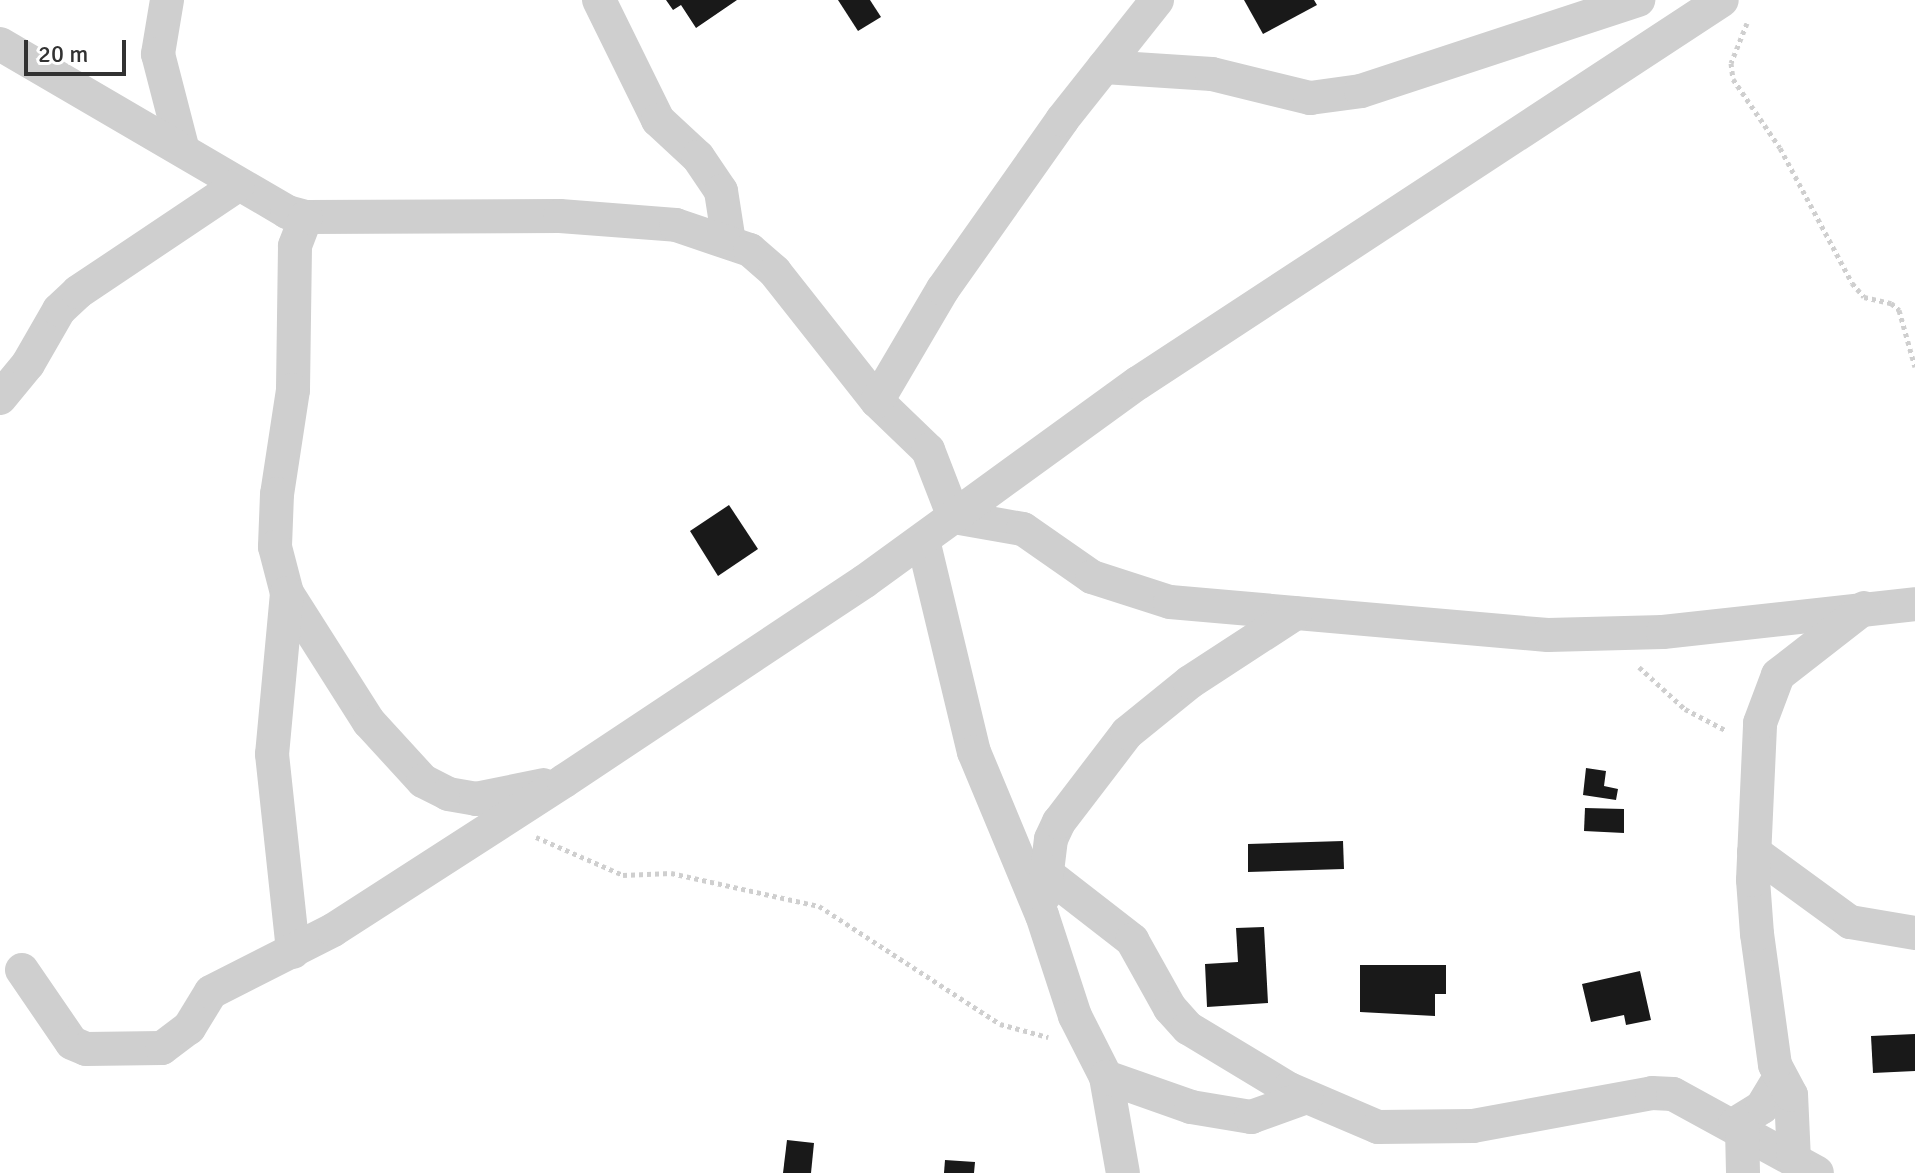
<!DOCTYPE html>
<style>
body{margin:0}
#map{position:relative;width:1915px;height:1173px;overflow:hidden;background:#fff;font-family:Signika,sans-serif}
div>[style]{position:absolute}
.building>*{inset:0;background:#191919}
.path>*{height:5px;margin-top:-2.5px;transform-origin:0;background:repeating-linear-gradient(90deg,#cfcfcf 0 4px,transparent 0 8px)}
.minor>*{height:34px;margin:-17px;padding:0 17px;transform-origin:17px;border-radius:17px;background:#cfcfcf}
span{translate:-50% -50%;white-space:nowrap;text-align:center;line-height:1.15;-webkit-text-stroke:8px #fff;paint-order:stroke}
.scale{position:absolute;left:24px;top:40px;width:102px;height:36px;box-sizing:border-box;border:4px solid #323232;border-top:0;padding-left:10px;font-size:24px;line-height:28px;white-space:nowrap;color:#323232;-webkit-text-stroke:6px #fff;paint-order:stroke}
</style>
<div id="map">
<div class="building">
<div style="clip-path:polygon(666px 0,737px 0,696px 28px,681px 5px,673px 10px)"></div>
<div style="clip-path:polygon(838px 0,870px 0,881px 17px,858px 31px)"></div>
<div style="clip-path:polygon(1244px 0,1314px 0,1317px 5px,1263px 34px)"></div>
<div style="clip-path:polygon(729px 505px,758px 549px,718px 576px,690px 531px)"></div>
<div style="clip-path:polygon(1586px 768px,1606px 771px,1604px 786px,1618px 789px,1616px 800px,1583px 795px)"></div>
<div style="clip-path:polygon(1585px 808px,1624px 809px,1624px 833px,1584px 831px)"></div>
<div style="clip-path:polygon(1343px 841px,1344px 869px,1248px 872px,1248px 844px)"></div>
<div style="clip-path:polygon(1264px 927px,1268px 1003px,1207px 1007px,1205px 964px,1238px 962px,1236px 928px)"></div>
<div style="clip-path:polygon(1360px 965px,1446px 965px,1446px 994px,1435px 994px,1435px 1016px,1360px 1012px)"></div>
<div style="clip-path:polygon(1640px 971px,1651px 1020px,1626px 1025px,1624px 1015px,1591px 1022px,1582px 984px)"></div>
<div style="clip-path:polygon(1915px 1034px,1915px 1071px,1873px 1073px,1871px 1036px)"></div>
<div style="clip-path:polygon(787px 1140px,814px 1143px,811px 1173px,783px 1173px)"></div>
<div style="clip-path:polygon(945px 1160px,975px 1162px,974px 1173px,944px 1173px)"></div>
</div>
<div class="path">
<div style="left:1747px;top:23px;width:43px;rotate:111.8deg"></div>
<div style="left:1731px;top:63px;width:16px;rotate:83deg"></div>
<div style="left:1733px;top:79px;width:83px;rotate:55.7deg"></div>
<div style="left:1780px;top:148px;width:153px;rotate:61.9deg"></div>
<div style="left:1852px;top:283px;width:18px;rotate:49deg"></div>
<div style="left:1864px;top:297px;width:28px;rotate:13deg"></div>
<div style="left:1891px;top:303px;width:11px;rotate:41deg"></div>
<div style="left:1899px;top:310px;width:59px;rotate:74.3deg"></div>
<div style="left:1639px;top:667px;width:62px;rotate:42.4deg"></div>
<div style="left:1685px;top:709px;width:47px;rotate:27.6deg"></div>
<div style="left:536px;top:837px;width:95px;rotate:23.6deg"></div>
<div style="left:623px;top:875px;width:48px;rotate:-2.4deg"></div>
<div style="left:671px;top:873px;width:152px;rotate:12.6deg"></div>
<div style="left:819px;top:906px;width:216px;rotate:33.1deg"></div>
<div style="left:1000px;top:1024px;width:50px;rotate:15.2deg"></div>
</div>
<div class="minor">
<div style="left:167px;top:0;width:55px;rotate:99.5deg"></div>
<div style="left:158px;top:54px;width:96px;rotate:75.5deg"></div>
<div style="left:599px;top:0;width:134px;rotate:63.8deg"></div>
<div style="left:658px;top:120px;width:54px;rotate:42.8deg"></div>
<div style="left:698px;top:157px;width:41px;rotate:55.9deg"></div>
<div style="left:721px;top:191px;width:52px;rotate:81.1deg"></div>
<div style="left:0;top:44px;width:333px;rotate:30.3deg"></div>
<div style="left:287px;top:212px;width:20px;rotate:15deg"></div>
<div style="left:306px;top:217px;width:254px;rotate:-0.2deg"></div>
<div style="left:560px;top:216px;width:116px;rotate:4.4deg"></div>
<div style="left:676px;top:225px;width:78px;rotate:18.7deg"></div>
<div style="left:750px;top:250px;width:33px;rotate:41deg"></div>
<div style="left:775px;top:272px;width:164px;rotate:51.7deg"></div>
<div style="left:877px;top:401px;width:71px;rotate:43.9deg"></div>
<div style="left:928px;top:450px;width:72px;rotate:68.8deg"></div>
<div style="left:954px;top:517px;width:70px;rotate:9.9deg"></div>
<div style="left:1023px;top:529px;width:84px;rotate:34.8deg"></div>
<div style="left:1092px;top:577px;width:82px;rotate:17.8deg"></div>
<div style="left:1170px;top:602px;width:379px;rotate:5deg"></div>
<div style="left:1548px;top:635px;width:115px;rotate:-1.5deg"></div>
<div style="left:1663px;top:632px;width:254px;rotate:-6.3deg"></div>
<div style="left:1104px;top:67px;width:108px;rotate:3.7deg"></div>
<div style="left:1212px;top:74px;width:101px;rotate:13.8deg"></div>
<div style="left:1310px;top:98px;width:51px;rotate:-7.8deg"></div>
<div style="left:1361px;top:91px;width:292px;rotate:-18.2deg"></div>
<div style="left:306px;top:217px;width:31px;rotate:111deg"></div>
<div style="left:295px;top:246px;width:144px;rotate:90.8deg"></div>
<div style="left:293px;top:390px;width:105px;rotate:98.7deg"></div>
<div style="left:277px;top:494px;width:53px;rotate:92.2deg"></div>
<div style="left:275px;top:547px;width:48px;rotate:75.4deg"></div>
<div style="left:287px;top:593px;width:153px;rotate:57.6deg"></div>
<div style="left:369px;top:722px;width:80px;rotate:47.5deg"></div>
<div style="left:423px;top:781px;width:28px;rotate:27deg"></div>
<div style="left:448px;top:794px;width:28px;rotate:10deg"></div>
<div style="left:476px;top:799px;width:69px;rotate:-11.6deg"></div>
<div style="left:0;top:398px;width:44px;rotate:-50.5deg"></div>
<div style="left:28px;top:364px;width:62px;rotate:-60.1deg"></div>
<div style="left:59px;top:310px;width:26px;rotate:-43deg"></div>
<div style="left:78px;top:292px;width:192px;rotate:-33.8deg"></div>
<div style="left:877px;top:401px;width:130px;rotate:-59.5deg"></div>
<div style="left:943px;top:289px;width:207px;rotate:-54.8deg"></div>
<div style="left:1062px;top:120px;width:153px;rotate:-51.6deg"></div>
<div style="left:923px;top:540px;width:218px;rotate:76.5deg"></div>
<div style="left:974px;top:752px;width:177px;rotate:67.4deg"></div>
<div style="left:1042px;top:915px;width:106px;rotate:71.9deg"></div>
<div style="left:1075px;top:1016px;width:68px;rotate:63.1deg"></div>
<div style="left:1106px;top:1077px;width:97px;rotate:80deg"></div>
<div style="left:287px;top:593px;width:162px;rotate:95.3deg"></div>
<div style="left:272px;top:754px;width:199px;rotate:83.9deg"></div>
<div style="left:1754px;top:852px;width:119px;rotate:36.1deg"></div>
<div style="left:1850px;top:922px;width:66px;rotate:9.6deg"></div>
<div style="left:1047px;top:874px;width:108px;rotate:37.8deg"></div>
<div style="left:1132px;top:940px;width:78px;rotate:60.8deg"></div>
<div style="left:1170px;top:1008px;width:27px;rotate:48deg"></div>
<div style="left:1188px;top:1028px;width:118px;rotate:31.1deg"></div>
<div style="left:1289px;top:1089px;width:97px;rotate:23.1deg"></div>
<div style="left:1378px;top:1127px;width:95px;rotate:-0.6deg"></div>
<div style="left:1473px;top:1126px;width:182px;rotate:-10.4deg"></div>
<div style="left:1652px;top:1093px;width:21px;rotate:3deg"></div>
<div style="left:1673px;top:1094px;width:164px;rotate:28.7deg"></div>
<div style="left:1044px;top:896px;width:57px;rotate:-83deg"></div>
<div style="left:1051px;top:839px;width:19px;rotate:-65deg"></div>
<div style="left:1059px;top:822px;width:112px;rotate:-52.6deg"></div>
<div style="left:1127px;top:733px;width:81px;rotate:-39deg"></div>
<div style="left:1190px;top:682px;width:126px;rotate:-33.1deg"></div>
<div style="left:22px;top:970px;width:88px;rotate:55.6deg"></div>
<div style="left:72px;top:1043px;width:15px;rotate:23deg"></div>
<div style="left:86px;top:1049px;width:76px;rotate:-0.8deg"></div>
<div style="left:162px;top:1048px;width:34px;rotate:-37deg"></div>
<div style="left:189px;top:1028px;width:42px;rotate:-58.6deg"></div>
<div style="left:211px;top:992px;width:137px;rotate:-26.9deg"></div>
<div style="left:333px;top:930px;width:275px;rotate:-32.8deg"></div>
<div style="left:564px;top:781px;width:361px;rotate:-33.6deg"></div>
<div style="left:865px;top:581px;width:337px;rotate:-36deg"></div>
<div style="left:1138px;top:383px;width:698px;rotate:-33.26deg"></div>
<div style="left:1106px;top:1077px;width:90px;rotate:19.4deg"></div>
<div style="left:1191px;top:1107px;width:61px;rotate:9.5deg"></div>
<div style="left:1251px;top:1117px;width:59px;rotate:-19.7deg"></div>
<div style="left:1735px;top:1124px;width:32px;rotate:-32deg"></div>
<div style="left:1762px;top:1107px;width:33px;rotate:-59deg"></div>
<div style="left:1742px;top:1128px;width:45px;rotate:88.7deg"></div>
<div style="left:1794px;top:1160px;width:65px;rotate:-92.6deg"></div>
<div style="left:1791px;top:1095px;width:34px;rotate:-118deg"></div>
<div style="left:1775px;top:1065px;width:132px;rotate:-97.8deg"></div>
<div style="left:1757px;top:934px;width:54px;rotate:-94.2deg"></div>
<div style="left:1753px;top:880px;width:157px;rotate:-87.4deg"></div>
<div style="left:1760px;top:723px;width:51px;rotate:-69.4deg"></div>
<div style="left:1778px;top:675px;width:109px;rotate:-37.9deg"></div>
</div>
<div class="scale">20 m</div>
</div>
